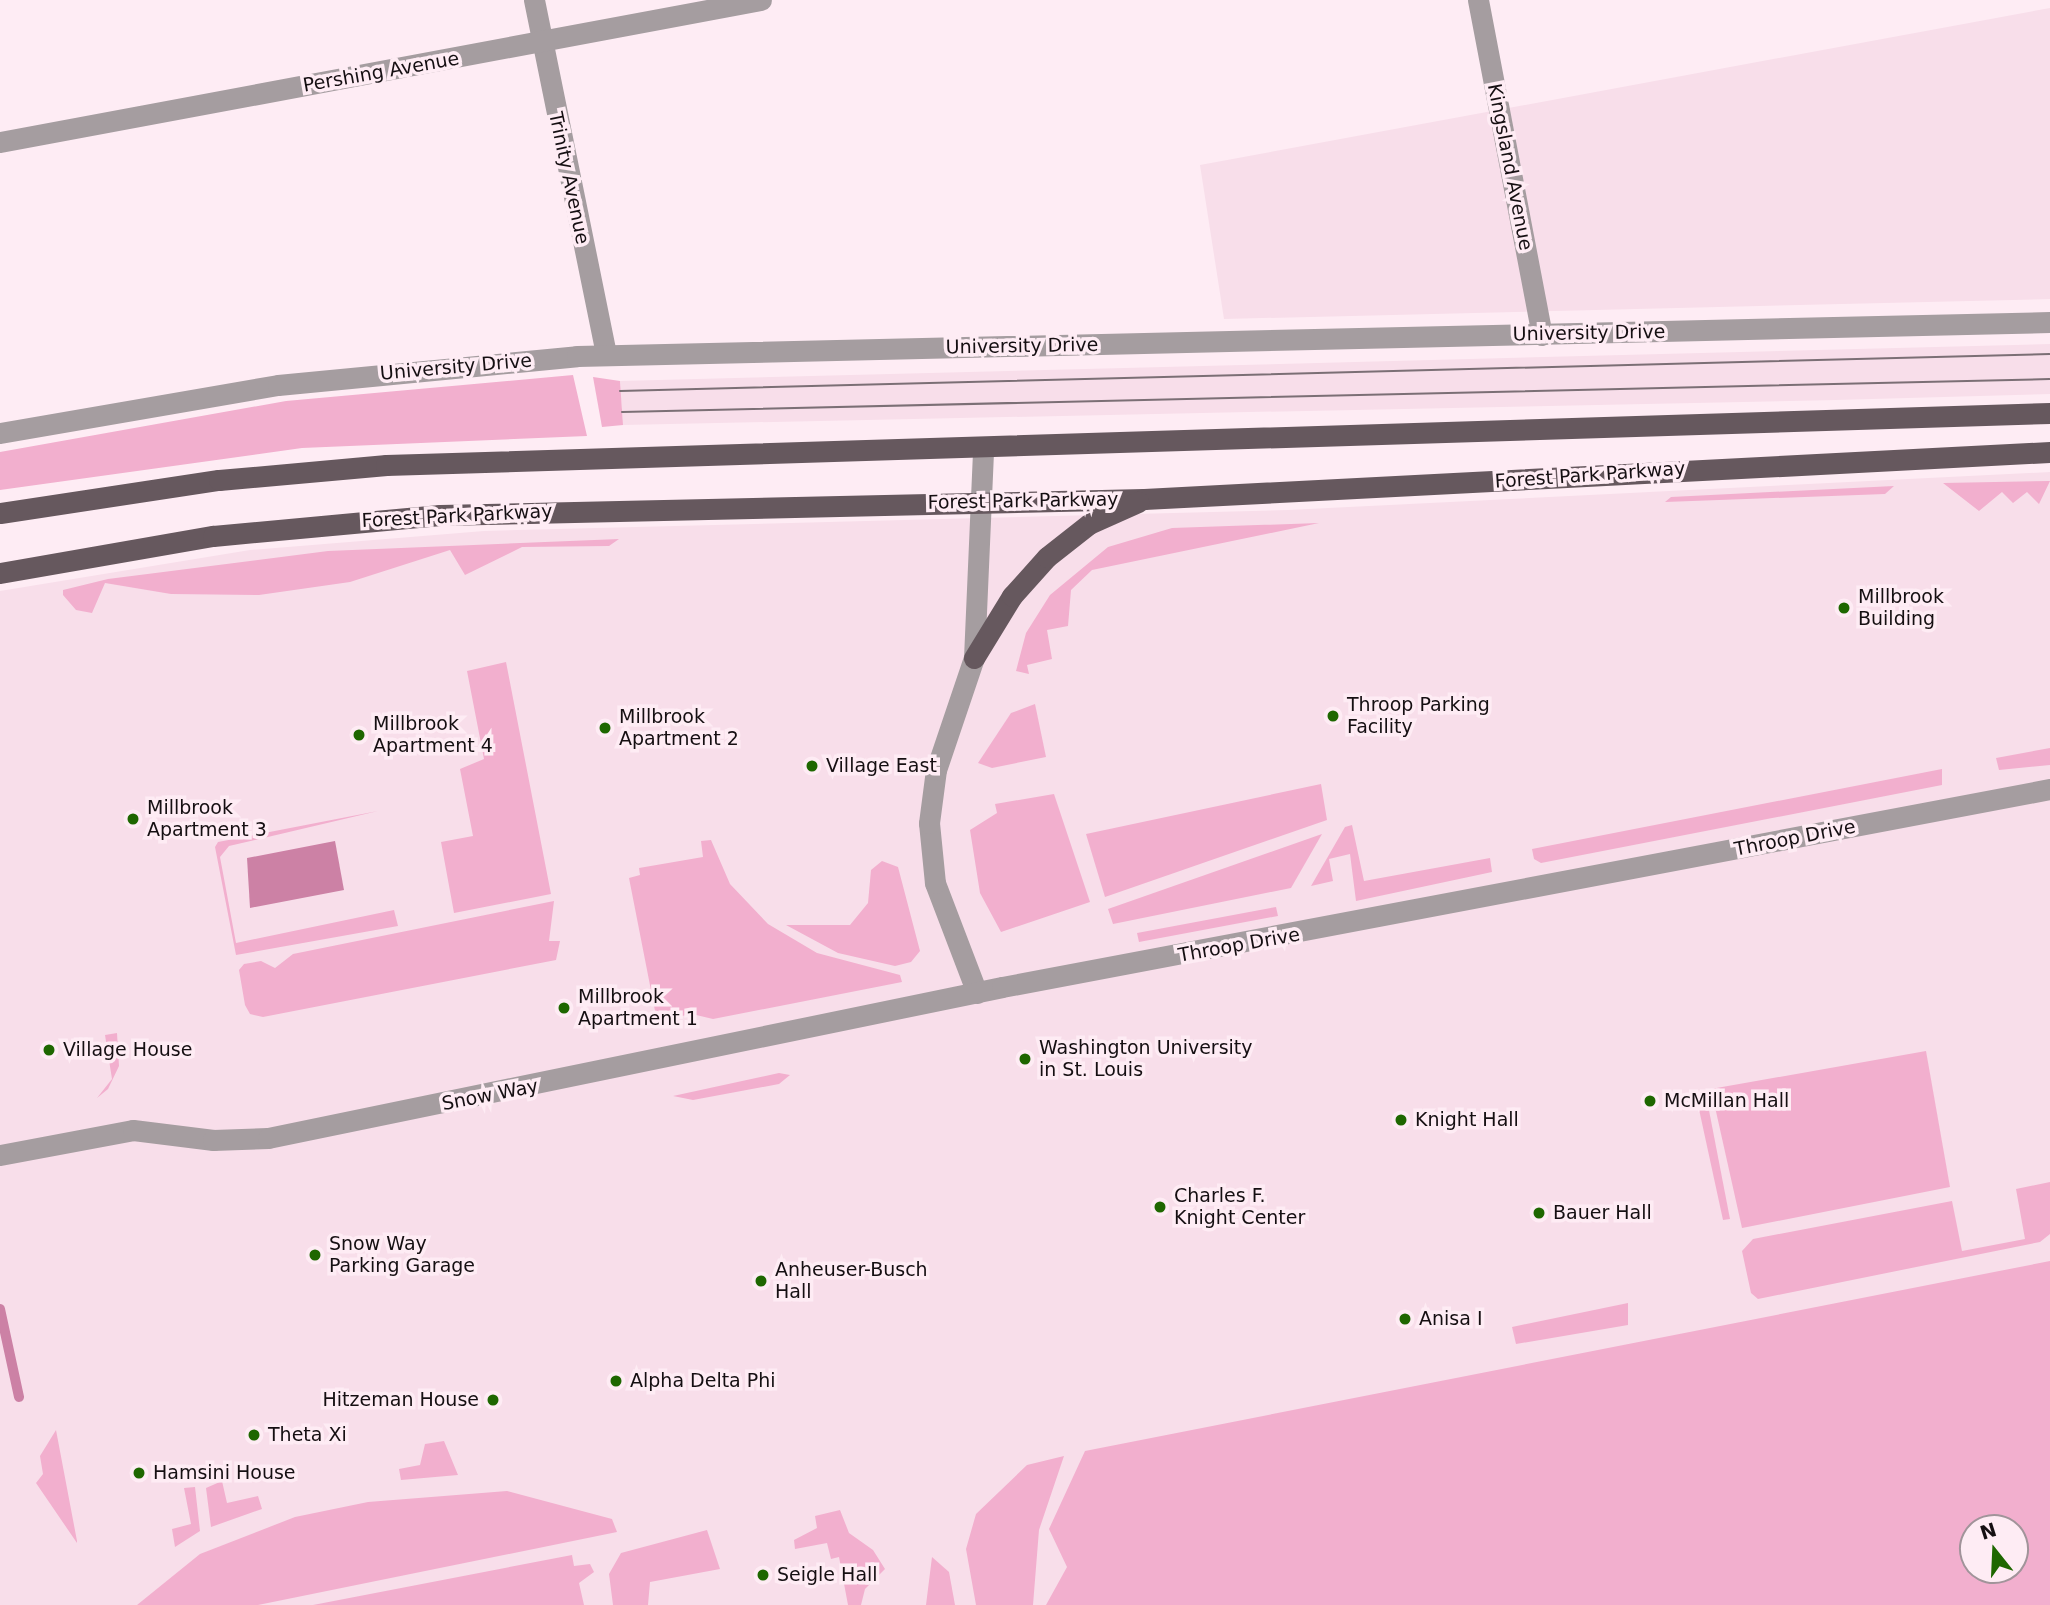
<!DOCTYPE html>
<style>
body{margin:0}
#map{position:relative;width:2050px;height:1605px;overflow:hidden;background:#feecf4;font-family:"DejaVu Sans",sans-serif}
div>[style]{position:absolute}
.built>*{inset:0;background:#f8deea}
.green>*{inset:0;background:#f2afce}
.water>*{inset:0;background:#cc81a5}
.stream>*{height:10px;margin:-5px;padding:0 5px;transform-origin:5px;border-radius:5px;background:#cc81a5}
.street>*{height:21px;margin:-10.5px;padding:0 10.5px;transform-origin:10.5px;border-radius:10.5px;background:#a59da0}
.primary>*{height:21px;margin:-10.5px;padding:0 10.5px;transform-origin:10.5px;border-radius:10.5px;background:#66585e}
.tram>*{height:2px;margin:-1px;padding:0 1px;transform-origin:1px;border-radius:1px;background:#7b6f75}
.dots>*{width:19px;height:19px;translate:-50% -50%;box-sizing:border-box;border:4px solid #feecf4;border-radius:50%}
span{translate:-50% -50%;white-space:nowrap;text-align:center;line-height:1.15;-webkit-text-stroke:7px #feecf4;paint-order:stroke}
.street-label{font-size:19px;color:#150f12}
.poi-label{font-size:19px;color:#150f12}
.left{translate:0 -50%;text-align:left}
.right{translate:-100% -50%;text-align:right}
.north{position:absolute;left:1959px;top:1514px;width:70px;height:70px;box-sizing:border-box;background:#feecf4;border:2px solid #a1949a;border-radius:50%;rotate:342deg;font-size:19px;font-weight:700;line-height:28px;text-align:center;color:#150f12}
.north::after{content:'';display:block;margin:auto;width:24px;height:32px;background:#1e6700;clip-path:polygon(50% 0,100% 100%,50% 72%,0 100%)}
</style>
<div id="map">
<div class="built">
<div style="clip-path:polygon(2050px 8px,2050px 299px,1224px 319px,1200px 165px)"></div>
<div style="clip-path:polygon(2050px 344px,2050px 394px,1836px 400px,623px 425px,620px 381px)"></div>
<div style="clip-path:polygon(evenodd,2050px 472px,2050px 1605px,0 1605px,0 591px,250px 550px,484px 531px,1288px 510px,2050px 472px,1973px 1528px,2015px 1528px,2015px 1570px,1973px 1570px,1973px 1528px)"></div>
</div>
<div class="green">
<div style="clip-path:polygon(573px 375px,587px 436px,302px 448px,0 490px,0 452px,286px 401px)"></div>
<div style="clip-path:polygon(593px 377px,620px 381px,623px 425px,602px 427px)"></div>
<div style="clip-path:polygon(2050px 481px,2039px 504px,2027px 492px,2013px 503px,2002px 492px,1979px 511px,1943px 483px)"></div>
<div style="clip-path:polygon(1894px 486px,1885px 494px,1665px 502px,1671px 497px)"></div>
<div style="clip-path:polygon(1319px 523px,1092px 570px,1071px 590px,1068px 626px,1047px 630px,1052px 659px,1027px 665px,1029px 674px,1016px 671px,1026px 633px,1050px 595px,1108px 547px,1172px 528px)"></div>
<div style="clip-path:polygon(619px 539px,609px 546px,522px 547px,465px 575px,450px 550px,350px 582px,259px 595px,171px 594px,105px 583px,92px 613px,76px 610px,63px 595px,63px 590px,108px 579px,328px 551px)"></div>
<div style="clip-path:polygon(506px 662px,551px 894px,454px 913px,441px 842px,473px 836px,460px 769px,484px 759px,467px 671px)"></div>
<div style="clip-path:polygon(1035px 704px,1046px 757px,992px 768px,978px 763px,1011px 713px)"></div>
<div style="clip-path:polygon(2050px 748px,2050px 765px,1999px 770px,1996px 758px)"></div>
<div style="clip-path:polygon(1942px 769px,1942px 785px,1541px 863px,1534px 859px,1532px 849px)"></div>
<div style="clip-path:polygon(1321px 784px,1327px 820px,1105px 897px,1086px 834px)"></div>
<div style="clip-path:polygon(1054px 794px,1090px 902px,1001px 932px,980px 893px,970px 830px,997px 813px,995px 804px)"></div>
<div style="clip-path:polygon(378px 811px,229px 846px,220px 857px,236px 943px,394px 910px,398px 926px,236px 955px,215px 847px,218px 842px)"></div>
<div style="clip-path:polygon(1352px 825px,1364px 881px,1490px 858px,1492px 872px,1356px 901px,1350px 854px,1329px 859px,1333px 881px,1311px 886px,1345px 827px)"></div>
<div style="clip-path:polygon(1322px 834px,1291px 888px,1113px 924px,1108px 909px)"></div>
<div style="clip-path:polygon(711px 840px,730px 884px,768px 924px,817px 953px,900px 975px,902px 982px,713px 1019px,692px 1014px,657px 1021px,629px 878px,640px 875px,639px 868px,703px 857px,701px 841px)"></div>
<div style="clip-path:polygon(882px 861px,898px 867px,920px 951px,911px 962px,895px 966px,838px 953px,786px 925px,850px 925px,868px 903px,871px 870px)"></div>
<div style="clip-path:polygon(554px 901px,549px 941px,560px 941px,556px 960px,263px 1017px,250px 1014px,245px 1005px,239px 970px,244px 964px,261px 961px,275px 968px,293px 954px)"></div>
<div style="clip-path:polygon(1276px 907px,1278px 916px,1139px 942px,1137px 933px)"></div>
<div style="clip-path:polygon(117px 1033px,119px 1066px,108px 1089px,97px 1098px,112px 1079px,105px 1035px)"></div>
<div style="clip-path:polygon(1926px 1051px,1950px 1187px,1742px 1228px,1711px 1089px)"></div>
<div style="clip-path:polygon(779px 1073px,790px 1075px,779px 1084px,693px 1100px,673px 1096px)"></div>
<div style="clip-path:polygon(1697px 1100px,1707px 1100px,1730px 1219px,1723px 1220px)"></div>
<div style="clip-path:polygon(2050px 1182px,2050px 1234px,2040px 1242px,1758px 1299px,1751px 1293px,1742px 1251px,1753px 1239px,1952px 1201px,1962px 1251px,2025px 1239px,2016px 1189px)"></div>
<div style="clip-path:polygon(evenodd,2050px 1261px,2050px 1605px,1046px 1605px,1067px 1567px,1049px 1529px,1085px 1451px,2050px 1261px,1973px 1528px,2015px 1528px,2015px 1570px,1973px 1570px,1973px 1528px)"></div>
<div style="clip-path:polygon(1628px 1303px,1628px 1325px,1516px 1344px,1512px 1327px)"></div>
<div style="clip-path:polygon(56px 1430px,77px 1541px,77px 1543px,36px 1483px,43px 1474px,40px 1456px)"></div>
<div style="clip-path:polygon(444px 1441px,458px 1475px,401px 1480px,399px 1469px,420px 1465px,425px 1444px)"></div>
<div style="clip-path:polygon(1064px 1456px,1039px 1530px,1033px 1605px,976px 1605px,966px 1549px,976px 1514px,1027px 1465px)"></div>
<div style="clip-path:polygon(222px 1481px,227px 1503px,258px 1496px,262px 1509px,211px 1527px,206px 1488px)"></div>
<div style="clip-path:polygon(195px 1487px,200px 1531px,175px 1547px,172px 1529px,191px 1524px,184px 1488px)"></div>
<div style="clip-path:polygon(507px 1491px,612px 1519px,617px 1532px,258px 1605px,137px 1605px,200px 1554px,295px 1517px,368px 1502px)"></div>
<div style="clip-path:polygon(840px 1510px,849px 1533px,873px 1550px,885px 1569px,865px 1589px,861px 1605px,848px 1605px,839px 1557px,831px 1559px,827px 1543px,795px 1549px,794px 1540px,817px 1528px,815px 1516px)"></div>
<div style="clip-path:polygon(707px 1530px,720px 1569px,650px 1582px,648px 1605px,613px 1605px,609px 1574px,621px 1553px)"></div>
<div style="clip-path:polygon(572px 1555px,574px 1566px,590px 1564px,594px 1572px,579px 1583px,584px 1605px,313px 1605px)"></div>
<div style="clip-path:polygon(932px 1557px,949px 1572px,955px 1605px,926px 1605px)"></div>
</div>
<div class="water">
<div style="clip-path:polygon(335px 841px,344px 890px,250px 908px,247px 858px)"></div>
</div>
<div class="stream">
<div style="left:0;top:1309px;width:90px;rotate:77.8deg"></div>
</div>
<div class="street">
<div style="left:534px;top:0;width:362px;rotate:78.5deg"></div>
<div style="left:1478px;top:0;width:341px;rotate:79.2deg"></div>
<div style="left:0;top:142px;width:774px;rotate:-10.57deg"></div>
<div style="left:0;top:433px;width:282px;rotate:-9.8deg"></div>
<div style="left:278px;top:385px;width:300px;rotate:-5.5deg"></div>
<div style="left:577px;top:356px;width:1473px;rotate:-1.32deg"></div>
<div style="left:977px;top:993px;width:118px;rotate:-110.9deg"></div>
<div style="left:935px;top:883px;width:60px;rotate:-95.7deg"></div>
<div style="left:929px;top:823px;width:53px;rotate:-82.5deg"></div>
<div style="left:936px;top:770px;width:118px;rotate:-71.3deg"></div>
<div style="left:974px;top:658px;width:209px;rotate:-87.5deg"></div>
<div style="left:0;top:1155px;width:135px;rotate:-10.6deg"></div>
<div style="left:133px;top:1130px;width:81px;rotate:7.1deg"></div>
<div style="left:213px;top:1140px;width:55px;rotate:-2.1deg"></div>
<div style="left:268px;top:1138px;width:749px;rotate:-11.62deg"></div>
<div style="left:1002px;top:987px;width:1067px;rotate:-10.7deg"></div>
</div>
<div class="primary">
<div style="left:0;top:513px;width:221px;rotate:-8.6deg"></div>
<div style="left:219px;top:480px;width:168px;rotate:-5.1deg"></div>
<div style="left:386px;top:465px;width:1665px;rotate:-1.79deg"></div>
<div style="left:0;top:573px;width:216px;rotate:-9.9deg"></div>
<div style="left:213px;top:536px;width:228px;rotate:-5.3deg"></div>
<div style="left:440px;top:515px;width:704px;rotate:-1.3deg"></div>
<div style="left:1144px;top:499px;width:907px;rotate:-2.97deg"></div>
<div style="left:974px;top:658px;width:73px;rotate:-58.5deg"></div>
<div style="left:1012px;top:596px;width:52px;rotate:-48.1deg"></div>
<div style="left:1047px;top:557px;width:53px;rotate:-38.2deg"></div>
<div style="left:1089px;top:524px;width:54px;rotate:-24.2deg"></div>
</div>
<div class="tram">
<div style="left:620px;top:391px;width:1430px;rotate:-1.48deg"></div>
<div style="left:622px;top:412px;width:1428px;rotate:-1.32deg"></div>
</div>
<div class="dots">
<div style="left:1844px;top:608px;background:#1e6700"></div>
<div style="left:1333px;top:716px;background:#1e6700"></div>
<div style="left:605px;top:728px;background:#1e6700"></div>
<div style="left:359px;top:735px;background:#1e6700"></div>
<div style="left:812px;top:766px;background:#1e6700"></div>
<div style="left:133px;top:819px;background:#1e6700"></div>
<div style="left:564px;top:1008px;background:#1e6700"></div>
<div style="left:49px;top:1050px;background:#1e6700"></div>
<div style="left:1025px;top:1059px;background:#1e6700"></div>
<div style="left:1650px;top:1101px;background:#1e6700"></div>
<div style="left:1401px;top:1120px;background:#1e6700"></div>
<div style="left:1160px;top:1207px;background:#1e6700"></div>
<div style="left:1539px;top:1213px;background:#1e6700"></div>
<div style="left:315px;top:1255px;background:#1e6700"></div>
<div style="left:761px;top:1281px;background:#1e6700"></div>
<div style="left:1405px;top:1319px;background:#1e6700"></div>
<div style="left:616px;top:1381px;background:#1e6700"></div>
<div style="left:493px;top:1400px;background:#1e6700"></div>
<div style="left:254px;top:1435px;background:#1e6700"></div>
<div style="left:139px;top:1473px;background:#1e6700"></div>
<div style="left:763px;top:1575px;background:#1e6700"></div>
</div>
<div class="street-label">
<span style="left:381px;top:72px;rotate:-10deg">Pershing Avenue</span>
<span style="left:1510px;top:167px;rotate:79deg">Kingsland Avenue</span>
<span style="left:569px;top:178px;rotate:78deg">Trinity Avenue</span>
<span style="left:1589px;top:333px;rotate:-1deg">University Drive</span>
<span style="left:1022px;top:346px;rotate:-1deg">University Drive</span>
<span style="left:456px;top:367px;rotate:-5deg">University Drive</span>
<span style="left:1590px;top:475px;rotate:-4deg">Forest Park Parkway</span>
<span style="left:1023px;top:501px;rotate:-1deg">Forest Park Parkway</span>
<span style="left:457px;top:516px;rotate:-3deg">Forest Park Parkway</span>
<span style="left:1795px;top:838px;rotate:-11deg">Throop Drive</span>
<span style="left:1239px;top:945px;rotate:-10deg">Throop Drive</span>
<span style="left:490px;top:1095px;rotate:-11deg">Snow Way</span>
</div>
<div class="poi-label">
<span class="left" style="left:1858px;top:608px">Millbrook<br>Building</span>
<span class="left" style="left:1347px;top:716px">Throop Parking<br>Facility</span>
<span class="left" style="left:619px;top:728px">Millbrook<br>Apartment 2</span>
<span class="left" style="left:373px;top:735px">Millbrook<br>Apartment 4</span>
<span class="left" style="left:826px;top:766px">Village East</span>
<span class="left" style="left:147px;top:819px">Millbrook<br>Apartment 3</span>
<span class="left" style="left:578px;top:1008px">Millbrook<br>Apartment 1</span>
<span class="left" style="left:1039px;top:1059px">Washington University<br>in St. Louis</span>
<span class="left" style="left:63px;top:1050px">Village House</span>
<span class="left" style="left:1664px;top:1101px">McMillan Hall</span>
<span class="left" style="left:1415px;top:1120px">Knight Hall</span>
<span class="left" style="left:1174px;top:1207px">Charles F.<br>Knight Center</span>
<span class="left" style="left:1553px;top:1213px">Bauer Hall</span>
<span class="left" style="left:329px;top:1255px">Snow Way<br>Parking Garage</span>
<span class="left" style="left:775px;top:1281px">Anheuser-Busch<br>Hall</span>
<span class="left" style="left:1419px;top:1319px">Anisa I</span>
<span class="left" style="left:630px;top:1381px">Alpha Delta Phi</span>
<span class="right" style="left:479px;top:1400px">Hitzeman House</span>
<span class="left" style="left:268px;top:1435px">Theta Xi</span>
<span class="left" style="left:153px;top:1473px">Hamsini House</span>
<span class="left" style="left:777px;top:1575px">Seigle Hall</span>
</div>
<div class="north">N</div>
</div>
